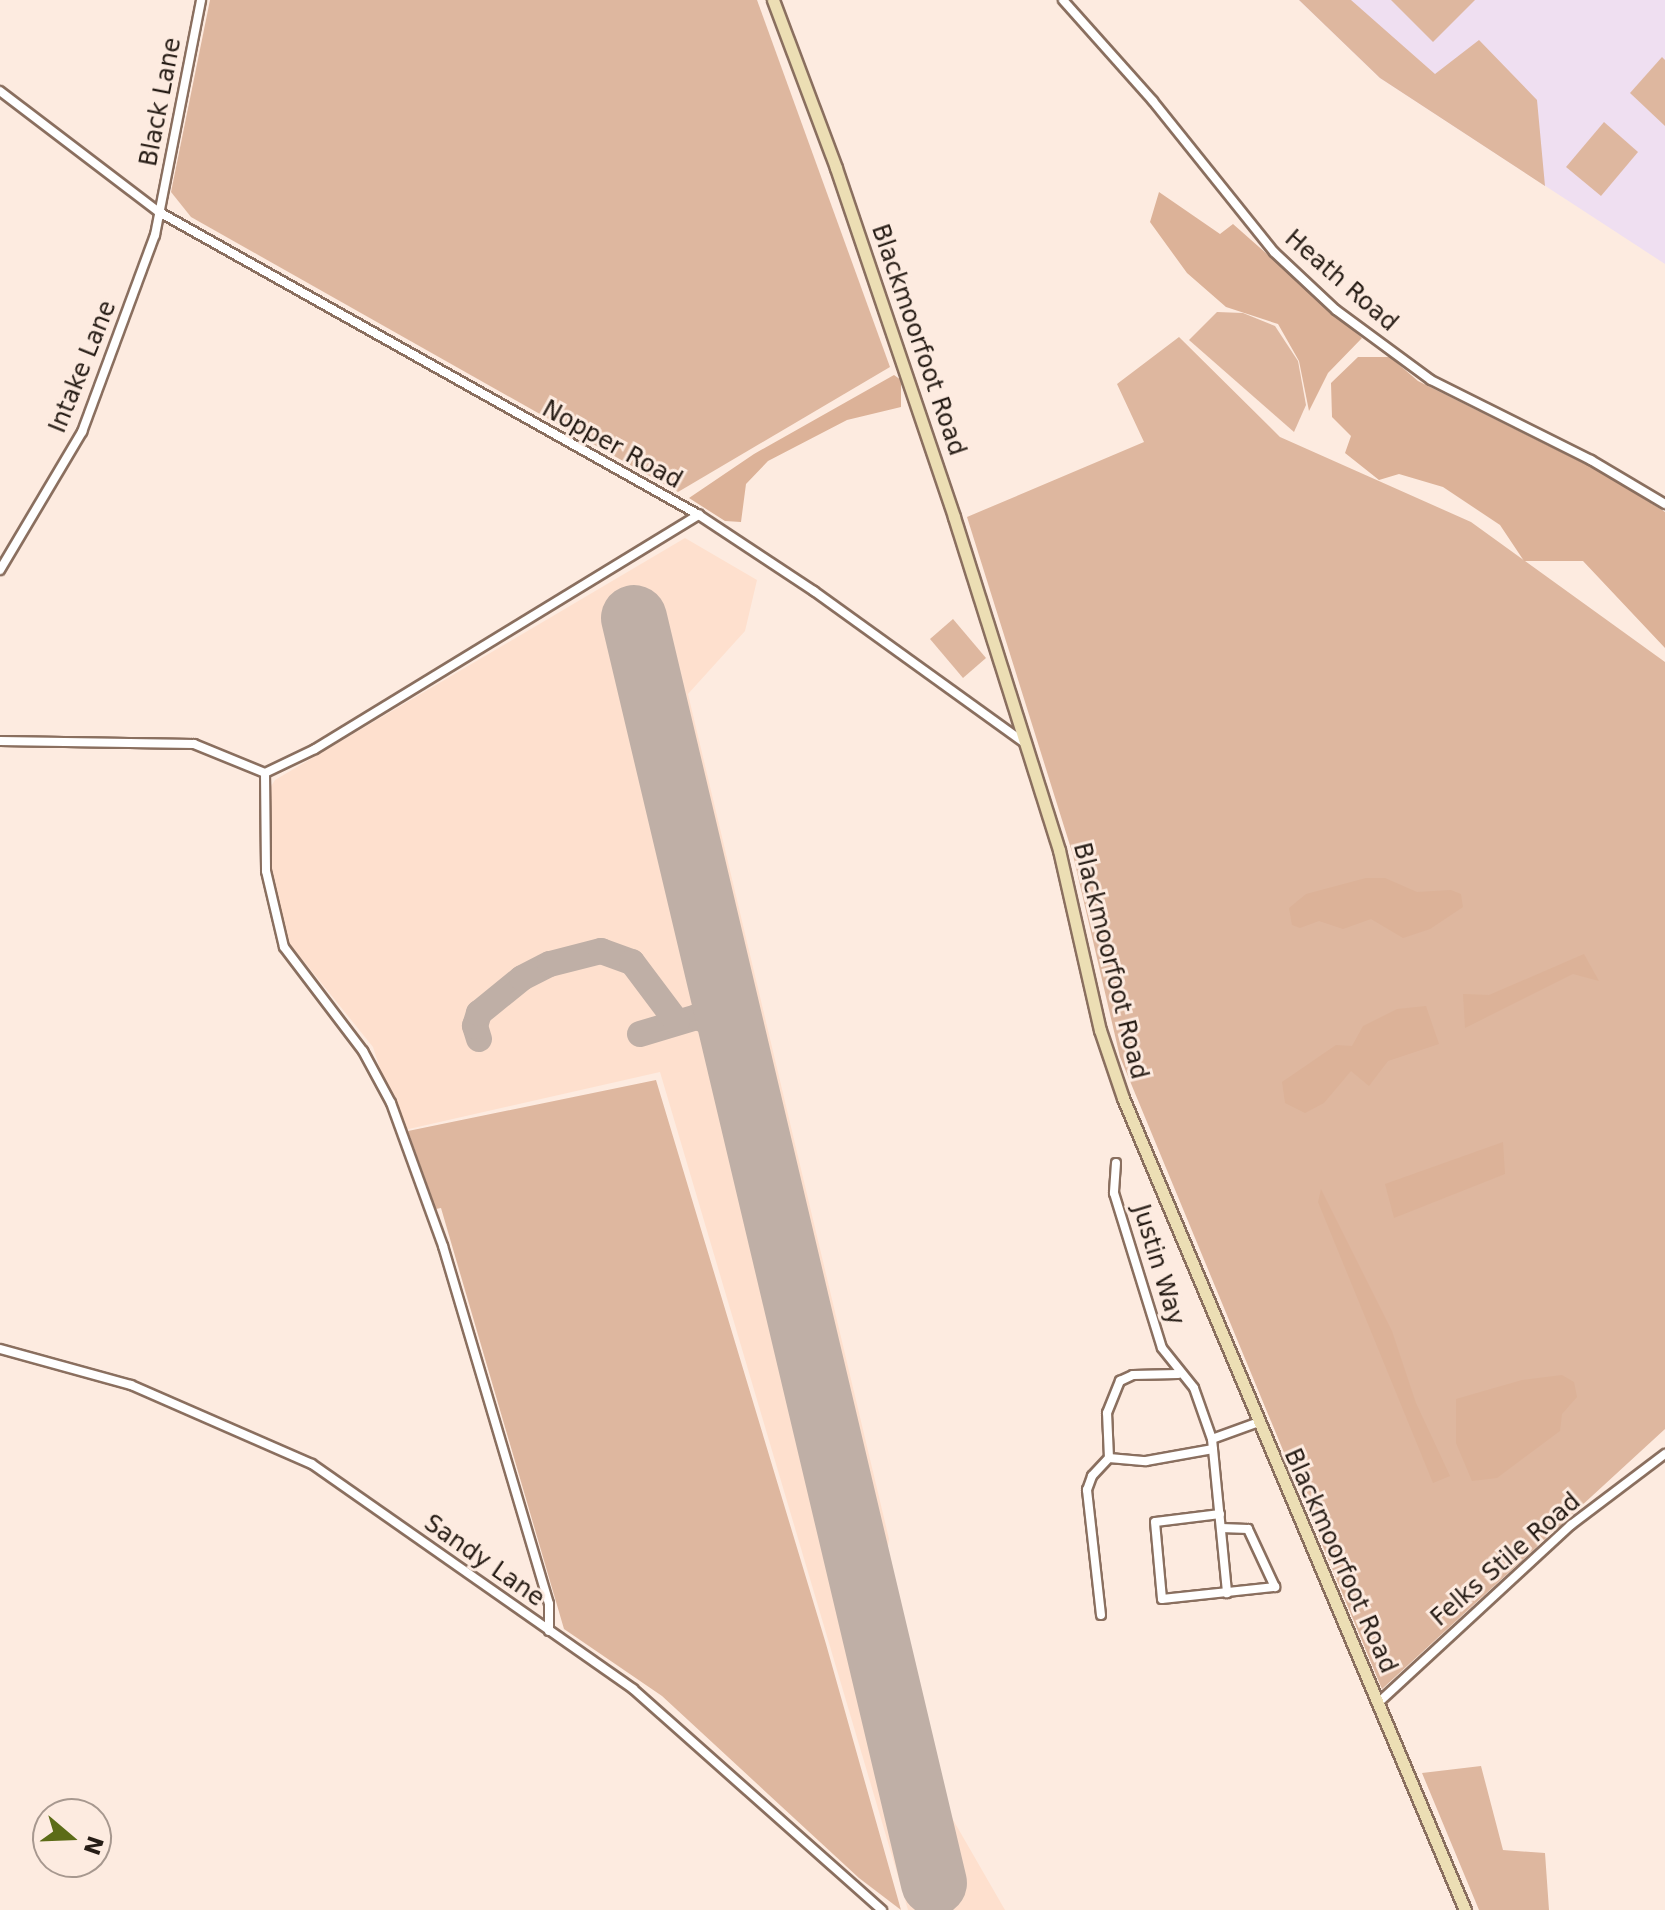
<!DOCTYPE html>
<style>
body{margin:0}
#map{position:relative;width:1665px;height:1910px;overflow:hidden;background:#fdebe0;font-family:"DejaVu Sans",sans-serif}
div>[style]{position:absolute}
.built>*{inset:0;background:#fee0ce}
.education>*{inset:0;background:#efdff1}
.green>*{inset:0;background:#deb79f}
.forest>*{inset:0;background:#dcb298}
.taxiway>*{height:26px;margin:-13px;padding:0 13px;transform-origin:13px;border-radius:13px;background:#bfafa6}
.runway>*{height:66px;margin:-33px;padding:0 33px;transform-origin:33px;border-radius:33px;background:#bfafa6}
.roads{filter:drop-shadow(2px 0 #8a6f5f) drop-shadow(-2px 0 #8a6f5f) drop-shadow(0 2px #8a6f5f) drop-shadow(0 -2px #8a6f5f)}
.street>*{height:8px;margin:-4px;padding:0 4px;transform-origin:4px;border-radius:4px;background:#fff}
.secondary>*{height:11px;margin:-5.5px;padding:0 5.5px;transform-origin:5.5px;border-radius:5.5px;background:#ecdeb4}
span{translate:-50% -50%;white-space:nowrap;text-align:center;line-height:1.15;-webkit-text-stroke:6px #fdebe0;paint-order:stroke}
.street-label{font-size:24px;color:#261c15}
.north{position:absolute;left:32px;top:1798px;width:80px;height:80px;box-sizing:border-box;background:#fdebe0;border:2px solid #a7988f;border-radius:50%;rotate:109deg;font-size:22px;font-weight:700;line-height:32px;text-align:center;color:#261c15}
.north::after{content:'';display:block;margin:auto;width:28px;height:36px;background:#5c6c17;clip-path:polygon(50% 0,100% 100%,50% 72%,0 100%)}
</style>
<div id="map">
<div class="built">
<div style="clip-path:polygon(685px 538px,757px 580px,745px 631px,688px 694px,889px 1539px,885px 1569px,948px 1811px,1005px 1910px,908px 1910px,660px 1072px,400px 1131px,373px 1047px,289px 943px,272px 871px,268px 791px,275px 780px)"></div>
</div>
<div class="education">
<div style="clip-path:polygon(1299px 0,1665px 0,1665px 264px,1380px 78px)"></div>
</div>
<div class="green">
<div style="clip-path:polygon(210px 0,757px 0,890px 367px,678px 492px,191px 217px,171px 192px)"></div>
<div style="clip-path:polygon(1299px 0,1351px 0,1435px 74px,1479px 40px,1537px 100px,1545px 186px,1380px 78px)"></div>
<div style="clip-path:polygon(1391px 0,1475px 0,1433px 42px)"></div>
<div style="clip-path:polygon(1662px 57px,1665px 60px,1665px 126px,1630px 93px)"></div>
<div style="clip-path:polygon(1604px 122px,1638px 152px,1601px 196px,1566px 167px)"></div>
<div style="clip-path:polygon(1217px 312px,1243px 313px,1275px 326px,1298px 361px,1306px 405px,1294px 432px,1189px 340px)"></div>
<div style="clip-path:polygon(1179px 337px,1280px 437px,1471px 522px,1665px 662px,1665px 1429px,1382px 1689px,1120px 1057px,1073px 855px,967px 517px,1144px 442px,1117px 384px)"></div>
<div style="clip-path:polygon(953px 619px,986px 658px,963px 678px,930px 639px)"></div>
<div style="clip-path:polygon(656px 1080px,826px 1644px,901px 1910px,859px 1878px,662px 1696px,564px 1629px,441px 1208px,436px 1209px,408px 1131px)"></div>
<div style="clip-path:polygon(1481px 1766px,1503px 1850px,1545px 1853px,1549px 1910px,1479px 1910px,1422px 1773px)"></div>
</div>
<div class="forest">
<div style="clip-path:polygon(1159px 192px,1220px 234px,1233px 224px,1362px 338px,1328px 373px,1309px 411px,1299px 361px,1278px 324px,1226px 307px,1187px 273px,1150px 222px)"></div>
<div style="clip-path:polygon(1358px 357px,1390px 357px,1418px 381px,1603px 473px,1665px 512px,1665px 648px,1583px 561px,1524px 561px,1500px 525px,1443px 487px,1399px 474px,1379px 480px,1345px 453px,1351px 436px,1332px 417px,1331px 383px)"></div>
<div style="clip-path:polygon(894px 375px,901px 380px,901px 407px,847px 420px,768px 461px,746px 484px,741px 522px,725px 521px,689px 498px,754px 454px)"></div>
<div style="clip-path:polygon(1366px 878px,1385px 878px,1417px 892px,1451px 890px,1461px 894px,1463px 907px,1430px 929px,1403px 938px,1371px 919px,1343px 929px,1319px 921px,1300px 928px,1292px 925px,1289px 908px,1306px 894px)"></div>
<div style="clip-path:polygon(1584px 954px,1599px 981px,1573px 974px,1465px 1028px,1463px 994px,1489px 995px)"></div>
<div style="clip-path:polygon(1426px 1006px,1439px 1044px,1388px 1061px,1369px 1086px,1351px 1071px,1324px 1103px,1305px 1113px,1285px 1103px,1282px 1082px,1336px 1045px,1352px 1046px,1363px 1026px,1397px 1009px)"></div>
<div style="clip-path:polygon(1503px 1142px,1505px 1174px,1394px 1218px,1385px 1184px)"></div>
<div style="clip-path:polygon(1321px 1189px,1392px 1331px,1416px 1403px,1450px 1476px,1433px 1483px,1318px 1202px)"></div>
<div style="clip-path:polygon(1562px 1375px,1574px 1382px,1577px 1397px,1562px 1414px,1560px 1431px,1497px 1478px,1472px 1481px,1456px 1443px,1456px 1399px,1522px 1380px)"></div>
</div>
<div class="taxiway">
<div style="left:640px;top:1034px;width:59px;rotate:-16.6deg"></div>
<div style="left:697px;top:1017px;width:14px;rotate:21deg"></div>
<div style="left:710px;top:1022px;width:44px;rotate:52.4deg"></div>
<div style="left:479px;top:1039px;width:14px;rotate:-107deg"></div>
<div style="left:475px;top:1026px;width:14px;rotate:-73deg"></div>
<div style="left:479px;top:1013px;width:55px;rotate:-39.1deg"></div>
<div style="left:522px;top:978px;width:31px;rotate:-27deg"></div>
<div style="left:550px;top:964px;width:53px;rotate:-14.3deg"></div>
<div style="left:601px;top:951px;width:33px;rotate:20deg"></div>
<div style="left:632px;top:962px;width:75px;rotate:53.1deg"></div>
</div>
<div class="runway">
<div style="left:634px;top:618px;width:1300px;rotate:76.66deg"></div>
</div>
<div class="roads">
<div class="street">
<div style="left:1063px;top:0;width:135px;rotate:48.3deg"></div>
<div style="left:1153px;top:101px;width:193px;rotate:51.3deg"></div>
<div style="left:1274px;top:252px;width:85px;rotate:43.1deg"></div>
<div style="left:1336px;top:310px;width:118px;rotate:36.4deg"></div>
<div style="left:1431px;top:380px;width:179px;rotate:26.6deg"></div>
<div style="left:1591px;top:460px;width:86px;rotate:30.7deg"></div>
<div style="left:0;top:91px;width:200px;rotate:37.3deg"></div>
<div style="left:159px;top:212px;width:619px;rotate:29.3deg"></div>
<div style="left:699px;top:515px;width:138px;rotate:33.5deg"></div>
<div style="left:814px;top:591px;width:261px;rotate:35.8deg"></div>
<div style="left:0;top:570px;width:161px;rotate:-59.3deg"></div>
<div style="left:82px;top:432px;width:210px;rotate:-69.7deg"></div>
<div style="left:155px;top:235px;width:239px;rotate:-78.9deg"></div>
<div style="left:0;top:741px;width:194px;rotate:0.9deg"></div>
<div style="left:194px;top:744px;width:77px;rotate:22.2deg"></div>
<div style="left:265px;top:773px;width:98px;rotate:89.4deg"></div>
<div style="left:266px;top:871px;width:78px;rotate:76.7deg"></div>
<div style="left:284px;top:947px;width:131px;rotate:52.8deg"></div>
<div style="left:363px;top:1051px;width:59px;rotate:61.7deg"></div>
<div style="left:391px;top:1103px;width:152px;rotate:70deg"></div>
<div style="left:443px;top:1246px;width:373px;rotate:73.5deg"></div>
<div style="left:549px;top:1604px;width:27px;rotate:90deg"></div>
<div style="left:265px;top:773px;width:55px;rotate:-25.6deg"></div>
<div style="left:315px;top:749px;width:450px;rotate:-31.4deg"></div>
<div style="left:1116px;top:1163px;width:30px;rotate:94deg"></div>
<div style="left:1114px;top:1193px;width:162px;rotate:72.8deg"></div>
<div style="left:1162px;top:1348px;width:51px;rotate:51.3deg"></div>
<div style="left:1194px;top:1388px;width:54px;rotate:70.6deg"></div>
<div style="left:1212px;top:1439px;width:155px;rotate:84.4deg"></div>
<div style="left:0;top:1349px;width:136px;rotate:15.4deg"></div>
<div style="left:131px;top:1385px;width:197px;rotate:23.6deg"></div>
<div style="left:312px;top:1464px;width:392px;rotate:35deg"></div>
<div style="left:633px;top:1689px;width:333px;rotate:41.6deg"></div>
<div style="left:1212px;top:1439px;width:47px;rotate:-20deg"></div>
<div style="left:1109px;top:1458px;width:45px;rotate:-92.5deg"></div>
<div style="left:1107px;top:1413px;width:35px;rotate:-68deg"></div>
<div style="left:1120px;top:1381px;width:14px;rotate:-25deg"></div>
<div style="left:1133px;top:1375px;width:45px;rotate:-1.3deg"></div>
<div style="left:1109px;top:1458px;width:37px;rotate:5deg"></div>
<div style="left:1146px;top:1461px;width:68px;rotate:-10.2deg"></div>
<div style="left:1220px;top:1514px;width:65px;rotate:173deg"></div>
<div style="left:1155px;top:1522px;width:77px;rotate:84.8deg"></div>
<div style="left:1162px;top:1599px;width:114px;rotate:-6.1deg"></div>
<div style="left:1275px;top:1587px;width:64px;rotate:-115deg"></div>
<div style="left:1248px;top:1529px;width:27px;rotate:-178deg"></div>
<div style="left:1101px;top:1615px;width:126px;rotate:-96.4deg"></div>
<div style="left:1087px;top:1490px;width:15px;rotate:-70deg"></div>
<div style="left:1092px;top:1476px;width:25px;rotate:-47deg"></div>
<div style="left:1378px;top:1703px;width:263px;rotate:-42.7deg"></div>
<div style="left:1571px;top:1525px;width:118px;rotate:-37.1deg"></div>
</div>
<div class="secondary">
<div style="left:773px;top:0;width:179px;rotate:69.4deg"></div>
<div style="left:836px;top:168px;width:368px;rotate:71.3deg"></div>
<div style="left:954px;top:517px;width:349px;rotate:72.5deg"></div>
<div style="left:1059px;top:850px;width:185px;rotate:77.2deg"></div>
<div style="left:1100px;top:1030px;width:72px;rotate:71.3deg"></div>
<div style="left:1123px;top:1098px;width:881px;rotate:67.16deg"></div>
</div>
</div>
<div class="street-label">
<span style="left:161px;top:102px;rotate:-79deg">Black Lane</span>
<span style="left:1341px;top:281px;rotate:41deg">Heath Road</span>
<span style="left:918px;top:340px;rotate:71deg">Blackmoorfoot Road</span>
<span style="left:83px;top:367px;rotate:-68deg">Intake Lane</span>
<span style="left:612px;top:445px;rotate:29deg">Nopper Road</span>
<span style="left:1110px;top:961px;rotate:76deg">Blackmoorfoot Road</span>
<span style="left:1158px;top:1265px;rotate:73deg">Justin Way</span>
<span style="left:1506px;top:1560px;rotate:-41deg">Felks Stile Road</span>
<span style="left:484px;top:1561px;rotate:35deg">Sandy Lane</span>
<span style="left:1340px;top:1561px;rotate:66deg">Blackmoorfoot Road</span>
</div>
<div class="north">N</div>
</div>
